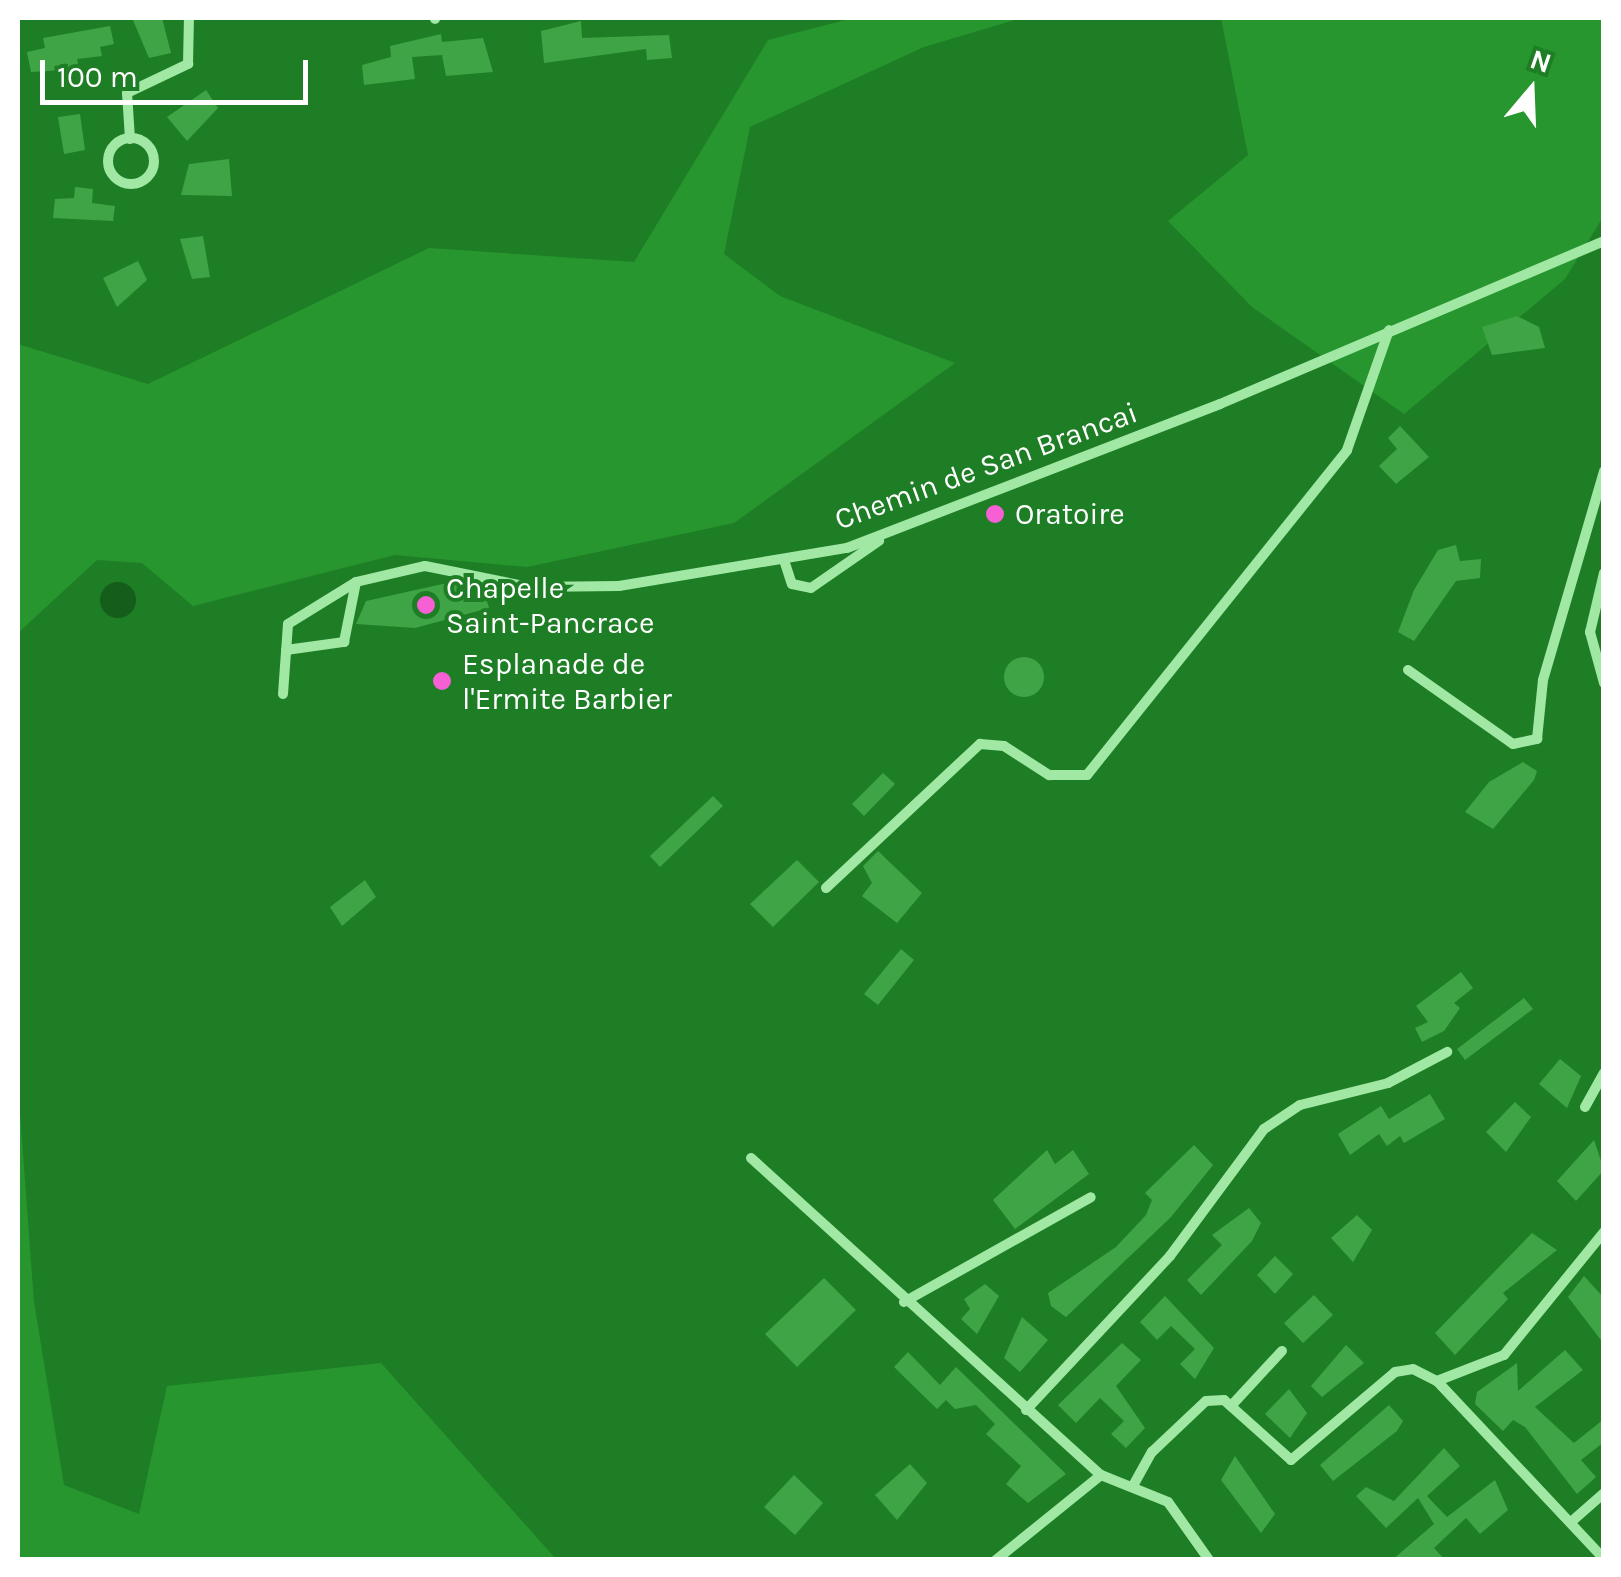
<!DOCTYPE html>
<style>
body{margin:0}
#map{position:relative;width:1621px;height:1577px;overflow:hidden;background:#1e7e25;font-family:Karla,sans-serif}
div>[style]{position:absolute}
.green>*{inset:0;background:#27962e}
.water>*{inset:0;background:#145d1a}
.round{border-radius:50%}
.building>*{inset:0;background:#3ea445}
.minor>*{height:10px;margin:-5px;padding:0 5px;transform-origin:5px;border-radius:5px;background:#a1e8a5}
.minor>.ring{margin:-5px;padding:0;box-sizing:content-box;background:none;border:10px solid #a1e8a5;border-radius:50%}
.dots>*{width:28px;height:28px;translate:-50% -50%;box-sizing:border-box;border:5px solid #1e7e25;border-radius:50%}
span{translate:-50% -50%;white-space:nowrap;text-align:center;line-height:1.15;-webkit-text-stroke:8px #1e7e25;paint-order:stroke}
.street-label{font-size:30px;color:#fff}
.poi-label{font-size:30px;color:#fff}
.left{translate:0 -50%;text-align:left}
.frame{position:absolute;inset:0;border:20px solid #fff;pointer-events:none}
.north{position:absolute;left:1481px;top:40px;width:100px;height:100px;-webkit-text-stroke:8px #1e7e25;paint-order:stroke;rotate:19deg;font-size:28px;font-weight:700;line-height:40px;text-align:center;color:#fff}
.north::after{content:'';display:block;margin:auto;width:35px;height:45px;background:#fff;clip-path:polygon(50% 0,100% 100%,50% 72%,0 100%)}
.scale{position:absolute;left:40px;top:60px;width:268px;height:45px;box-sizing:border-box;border:5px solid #fff;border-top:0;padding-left:12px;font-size:30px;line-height:35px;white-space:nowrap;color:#fff;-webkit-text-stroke:8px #1e7e25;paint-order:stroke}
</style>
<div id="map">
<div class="green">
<div style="clip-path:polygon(853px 18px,1021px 18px,924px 47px,750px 127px,724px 254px,780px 296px,955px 363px,734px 523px,527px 567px,395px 555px,193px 606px,142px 563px,97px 560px,18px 633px,18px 344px,148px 384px,429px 248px,634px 262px,768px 40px)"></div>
<div style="clip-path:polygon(1221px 18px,1603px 18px,1603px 217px,1565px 279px,1404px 414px,1252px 307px,1168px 221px,1248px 155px)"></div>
<div style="clip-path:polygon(18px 1086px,34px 1302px,64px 1485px,139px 1514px,167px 1386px,381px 1363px,556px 1559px,18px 1559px)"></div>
</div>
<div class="water">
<div class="round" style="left:100px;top:582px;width:36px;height:36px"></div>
</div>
<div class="building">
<div style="clip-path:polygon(132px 18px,162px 18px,171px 53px,149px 58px)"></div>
<div style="clip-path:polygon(581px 21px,582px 38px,669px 35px,672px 58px,647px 60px,646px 49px,544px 63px,541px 31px)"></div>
<div style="clip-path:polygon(110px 26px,114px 44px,100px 47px,102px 56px,77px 59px,79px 69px,31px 72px,27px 52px,45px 48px,43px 38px)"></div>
<div style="clip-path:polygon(441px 34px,442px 42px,483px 38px,493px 72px,446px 76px,442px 55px,412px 57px,415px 79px,364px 85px,362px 65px,391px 57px,390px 46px)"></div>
<div style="clip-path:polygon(206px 90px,218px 108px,187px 141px,167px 117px)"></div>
<div style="clip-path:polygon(80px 114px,85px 150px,64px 154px,58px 117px)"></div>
<div style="clip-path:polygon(229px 159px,232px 196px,181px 195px,189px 164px)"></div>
<div style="clip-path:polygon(75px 187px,93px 189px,92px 203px,115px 206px,113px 221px,53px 218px,55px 199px,74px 198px)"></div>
<div style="clip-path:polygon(203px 236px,210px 277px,192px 279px,180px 239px)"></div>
<div style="clip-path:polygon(138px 261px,147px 280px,117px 307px,103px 278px)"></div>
<div style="clip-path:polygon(1517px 316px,1539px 327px,1545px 348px,1492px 355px,1482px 327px)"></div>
<div style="clip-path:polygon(1400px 426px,1429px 457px,1396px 484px,1379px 466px,1397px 449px,1388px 438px)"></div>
<div style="clip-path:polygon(1456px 545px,1460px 561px,1481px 559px,1480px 578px,1456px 581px,1414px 641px,1398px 632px,1414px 590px,1438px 550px)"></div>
<div style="clip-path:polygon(456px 581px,483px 587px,489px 608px,415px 628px,356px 624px,366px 601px)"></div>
<div class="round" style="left:1004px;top:657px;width:40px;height:40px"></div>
<div style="clip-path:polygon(1523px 762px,1537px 771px,1534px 780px,1493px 829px,1465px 812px,1489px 782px)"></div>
<div style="clip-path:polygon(883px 773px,895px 784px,864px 816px,852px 804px)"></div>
<div style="clip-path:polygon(713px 796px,723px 806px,660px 867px,650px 856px)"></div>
<div style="clip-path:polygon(878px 851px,922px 893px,897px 923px,862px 896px,872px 883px,863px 866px)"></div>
<div style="clip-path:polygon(797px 860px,819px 882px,773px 927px,750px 904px)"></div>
<div style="clip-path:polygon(365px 880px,376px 897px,342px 926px,330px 907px)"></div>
<div style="clip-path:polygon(901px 949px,914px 960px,878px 1005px,864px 994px)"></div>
<div style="clip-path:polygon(1461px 972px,1473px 988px,1454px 1003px,1460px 1008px,1444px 1031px,1422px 1042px,1415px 1028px,1428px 1022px,1416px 1006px)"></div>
<div style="clip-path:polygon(1524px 998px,1533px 1009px,1465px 1060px,1457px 1049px)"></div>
<div style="clip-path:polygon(1560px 1059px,1581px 1076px,1567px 1108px,1539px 1084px)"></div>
<div style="clip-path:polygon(1430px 1094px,1445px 1119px,1404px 1143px,1400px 1136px,1387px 1146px,1379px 1134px,1350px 1155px,1338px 1134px,1381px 1106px,1389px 1119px)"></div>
<div style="clip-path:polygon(1515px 1102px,1531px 1117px,1506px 1152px,1486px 1132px)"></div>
<div style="clip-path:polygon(1594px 1140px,1604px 1170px,1576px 1201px,1557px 1181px)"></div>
<div style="clip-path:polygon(1194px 1145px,1213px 1165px,1171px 1217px,1066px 1317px,1051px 1306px,1048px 1293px,1116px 1247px,1146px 1215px,1152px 1200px,1145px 1193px)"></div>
<div style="clip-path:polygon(1047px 1150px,1055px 1164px,1073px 1150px,1089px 1174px,1015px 1229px,993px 1200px)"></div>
<div style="clip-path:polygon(1249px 1208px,1261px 1223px,1252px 1241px,1201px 1295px,1187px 1280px,1222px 1245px,1212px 1235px)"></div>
<div style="clip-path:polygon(1357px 1215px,1372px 1230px,1353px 1262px,1331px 1238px)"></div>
<div style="clip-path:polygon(1532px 1233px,1557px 1250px,1503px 1293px,1508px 1299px,1455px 1355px,1435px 1333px)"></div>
<div style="clip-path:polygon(1275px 1256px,1293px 1274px,1275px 1294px,1257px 1275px)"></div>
<div style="clip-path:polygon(1584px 1276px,1604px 1298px,1604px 1344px,1568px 1297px)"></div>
<div style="clip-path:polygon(824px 1278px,856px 1310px,797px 1367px,765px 1334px)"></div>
<div style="clip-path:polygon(985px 1284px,999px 1296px,977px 1334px,961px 1319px,970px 1309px,964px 1299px)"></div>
<div style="clip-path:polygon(1314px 1295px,1333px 1315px,1303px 1343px,1284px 1323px)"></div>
<div style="clip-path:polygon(1165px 1296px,1214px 1348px,1195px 1379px,1180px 1364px,1195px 1349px,1171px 1326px,1157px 1340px,1140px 1322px)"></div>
<div style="clip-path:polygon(1022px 1317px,1048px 1340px,1020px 1372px,1004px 1358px)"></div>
<div style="clip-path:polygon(1122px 1343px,1141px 1360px,1116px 1386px,1145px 1428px,1126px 1448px,1111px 1434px,1124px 1421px,1100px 1398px,1076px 1423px,1058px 1405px)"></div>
<div style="clip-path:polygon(1346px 1345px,1364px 1363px,1322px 1397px,1311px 1386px)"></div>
<div style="clip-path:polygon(1565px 1350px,1583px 1370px,1535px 1407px,1574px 1443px,1604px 1419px,1604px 1442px,1581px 1460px,1596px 1477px,1577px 1494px,1525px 1427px,1513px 1420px,1503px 1431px,1475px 1404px,1477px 1392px,1517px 1363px,1518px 1391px)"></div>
<div style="clip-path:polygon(908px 1352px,940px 1385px,956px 1367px,1066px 1474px,1028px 1503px,1006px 1484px,1021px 1466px,986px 1434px,995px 1424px,976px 1405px,955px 1409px,946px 1400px,937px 1409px,894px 1367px)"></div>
<div style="clip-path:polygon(1289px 1389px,1307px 1413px,1290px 1438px,1265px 1414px)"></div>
<div style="clip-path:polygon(1389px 1405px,1403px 1421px,1397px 1431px,1333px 1481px,1320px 1465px)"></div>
<div style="clip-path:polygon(1444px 1448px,1460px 1466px,1427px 1496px,1447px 1517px,1495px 1480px,1508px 1510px,1480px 1534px,1466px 1518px,1434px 1548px,1445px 1560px,1392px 1560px,1434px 1524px,1418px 1498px,1386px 1528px,1356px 1496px,1366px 1487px,1394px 1501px)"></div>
<div style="clip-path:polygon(1235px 1456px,1275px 1514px,1261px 1533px,1221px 1480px)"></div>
<div style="clip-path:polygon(910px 1464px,927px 1483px,897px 1520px,875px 1495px)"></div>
<div style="clip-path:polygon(794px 1475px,823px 1503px,795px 1535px,764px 1507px)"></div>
</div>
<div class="minor">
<div style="left:435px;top:19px;width:1px;rotate:-90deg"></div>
<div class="ring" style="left:108px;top:138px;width:36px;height:36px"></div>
<div style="left:130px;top:139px;width:46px;rotate:-93.7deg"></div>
<div style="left:127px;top:93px;width:68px;rotate:-25.4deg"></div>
<div style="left:188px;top:64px;width:46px;rotate:-88.8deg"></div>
<div style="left:784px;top:560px;width:25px;rotate:72deg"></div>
<div style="left:792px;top:584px;width:19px;rotate:12deg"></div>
<div style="left:811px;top:588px;width:83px;rotate:-34.7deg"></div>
<div style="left:1604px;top:573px;width:61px;rotate:103.3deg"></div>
<div style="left:1590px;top:632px;width:53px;rotate:74.6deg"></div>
<div style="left:286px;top:650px;width:59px;rotate:-7.9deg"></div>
<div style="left:344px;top:642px;width:61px;rotate:-78.7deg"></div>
<div style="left:1408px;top:670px;width:128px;rotate:35.2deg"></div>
<div style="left:1513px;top:744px;width:25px;rotate:-12deg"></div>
<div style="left:1537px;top:739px;width:59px;rotate:-84.2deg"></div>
<div style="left:1543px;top:680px;width:218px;rotate:-73.7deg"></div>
<div style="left:283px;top:694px;width:70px;rotate:-85.9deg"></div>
<div style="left:288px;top:624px;width:80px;rotate:-31.7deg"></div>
<div style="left:356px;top:582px;width:71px;rotate:-13.1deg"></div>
<div style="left:425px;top:566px;width:106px;rotate:11.4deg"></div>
<div style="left:529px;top:587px;width:90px;rotate:-0.6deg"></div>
<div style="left:619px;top:586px;width:231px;rotate:-9.5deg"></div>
<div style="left:847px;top:548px;width:400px;rotate:-21.1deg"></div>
<div style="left:1220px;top:404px;width:417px;rotate:-23deg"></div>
<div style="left:826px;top:888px;width:211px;rotate:-43.1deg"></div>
<div style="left:980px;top:744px;width:24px;rotate:5deg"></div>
<div style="left:1004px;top:746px;width:54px;rotate:32.8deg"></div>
<div style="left:1049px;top:775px;width:38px"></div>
<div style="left:1087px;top:775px;width:416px;rotate:-51.3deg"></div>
<div style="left:1347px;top:450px;width:127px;rotate:-70.7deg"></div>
<div style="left:1585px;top:1107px;width:39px;rotate:-61deg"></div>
<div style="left:751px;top:1158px;width:472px;rotate:42.2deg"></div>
<div style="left:1101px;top:1475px;width:72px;rotate:21.9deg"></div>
<div style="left:1168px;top:1502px;width:71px;rotate:54.7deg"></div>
<div style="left:904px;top:1302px;width:214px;rotate:-29.3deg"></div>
<div style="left:1437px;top:1381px;width:72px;rotate:-21.2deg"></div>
<div style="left:1504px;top:1355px;width:159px;rotate:-50.9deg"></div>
<div style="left:1231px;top:1406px;width:75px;rotate:-47.2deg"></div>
<div style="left:1026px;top:1410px;width:211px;rotate:-46.9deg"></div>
<div style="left:1170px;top:1256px;width:158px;rotate:-53.5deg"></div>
<div style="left:1264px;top:1129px;width:43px;rotate:-33.7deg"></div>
<div style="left:1300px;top:1105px;width:91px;rotate:-14deg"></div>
<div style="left:1388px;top:1083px;width:67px;rotate:-27.7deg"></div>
<div style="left:1134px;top:1484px;width:37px;rotate:-61deg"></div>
<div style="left:1152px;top:1452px;width:74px;rotate:-43.4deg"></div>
<div style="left:1206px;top:1401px;width:18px;rotate:-3deg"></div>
<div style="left:1224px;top:1400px;width:90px;rotate:41.8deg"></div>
<div style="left:1291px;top:1460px;width:136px;rotate:-40.2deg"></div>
<div style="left:1395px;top:1372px;width:18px;rotate:-9deg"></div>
<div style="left:1413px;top:1369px;width:27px;rotate:27deg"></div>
<div style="left:1437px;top:1381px;width:244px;rotate:46.8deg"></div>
<div style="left:1571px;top:1522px;width:44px;rotate:-41.3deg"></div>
<div style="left:996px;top:1560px;width:135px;rotate:-39deg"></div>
</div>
<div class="dots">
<div style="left:995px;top:514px;background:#f75fd5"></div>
<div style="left:426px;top:605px;background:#f75fd5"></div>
<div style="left:442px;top:681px;background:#f75fd5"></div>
</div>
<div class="street-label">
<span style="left:986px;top:466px;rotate:-20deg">Chemin de San Brancai</span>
</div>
<div class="poi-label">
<span class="left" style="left:1015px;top:514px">Oratoire</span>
<span class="left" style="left:446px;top:605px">Chapelle<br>Saint-Pancrace</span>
<span class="left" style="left:462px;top:681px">Esplanade de<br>l'Ermite Barbier</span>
</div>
<div class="frame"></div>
<div class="north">N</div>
<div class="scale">100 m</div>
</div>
